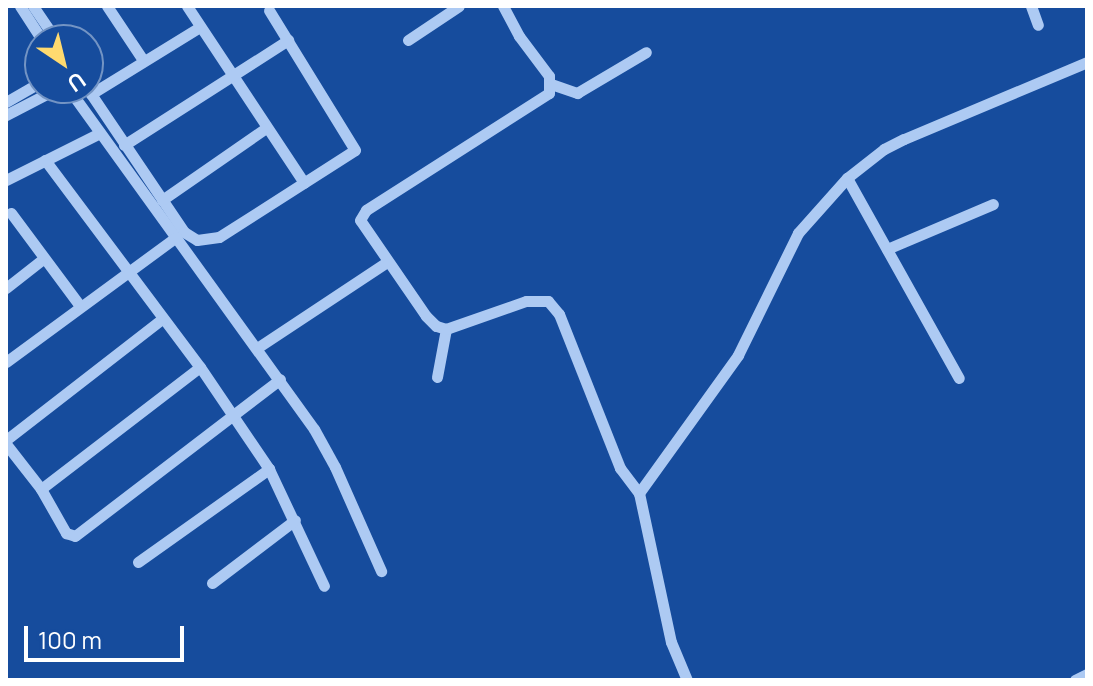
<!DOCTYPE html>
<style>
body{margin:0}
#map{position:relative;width:1093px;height:686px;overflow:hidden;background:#164c9d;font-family:Manrope,sans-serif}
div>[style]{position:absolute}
.minor>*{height:11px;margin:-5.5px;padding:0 5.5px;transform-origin:5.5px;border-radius:5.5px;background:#adcaf3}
span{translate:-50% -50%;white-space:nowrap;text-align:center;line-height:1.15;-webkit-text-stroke:6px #164c9d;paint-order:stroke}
.frame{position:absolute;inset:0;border:8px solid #fff;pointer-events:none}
.north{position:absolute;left:24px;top:24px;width:80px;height:80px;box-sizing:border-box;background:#164c9d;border:2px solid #7394c4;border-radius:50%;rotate:145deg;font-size:22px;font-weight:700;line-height:32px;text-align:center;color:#fff}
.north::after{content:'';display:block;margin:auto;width:28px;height:36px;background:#ffda6f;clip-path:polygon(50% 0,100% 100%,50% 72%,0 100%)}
.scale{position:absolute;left:24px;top:626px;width:160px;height:36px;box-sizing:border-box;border:4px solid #fff;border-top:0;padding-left:10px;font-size:24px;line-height:28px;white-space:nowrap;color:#fff;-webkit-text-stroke:6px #164c9d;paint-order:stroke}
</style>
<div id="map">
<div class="minor">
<div style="left:20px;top:6px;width:40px;rotate:57.1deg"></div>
<div style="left:33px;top:6px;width:41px;rotate:55.9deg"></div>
<div style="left:107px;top:6px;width:65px;rotate:56.3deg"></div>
<div style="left:187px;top:6px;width:212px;rotate:56.5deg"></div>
<div style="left:1031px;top:6px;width:20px;rotate:70deg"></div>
<div style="left:408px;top:40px;width:61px;rotate:-33.7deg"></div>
<div style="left:551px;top:84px;width:28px;rotate:19deg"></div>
<div style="left:577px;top:93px;width:80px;rotate:-30.7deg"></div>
<div style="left:68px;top:88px;width:420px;rotate:54.2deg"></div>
<div style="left:314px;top:429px;width:43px;rotate:61.1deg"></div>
<div style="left:335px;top:467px;width:114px;rotate:66.1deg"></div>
<div style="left:87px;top:88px;width:7px;rotate:56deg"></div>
<div style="left:91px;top:94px;width:128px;rotate:-31.6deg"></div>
<div style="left:91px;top:94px;width:166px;rotate:56deg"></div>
<div style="left:184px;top:232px;width:15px;rotate:32deg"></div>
<div style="left:197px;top:240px;width:22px;rotate:-8deg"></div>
<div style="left:219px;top:237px;width:161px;rotate:-32.6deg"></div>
<div style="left:355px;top:150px;width:164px;rotate:-121.6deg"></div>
<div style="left:6px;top:102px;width:39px;rotate:-30deg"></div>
<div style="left:6px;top:115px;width:59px;rotate:-27.4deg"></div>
<div style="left:124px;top:145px;width:195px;rotate:-32.6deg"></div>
<div style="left:45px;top:160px;width:259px;rotate:53.2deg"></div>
<div style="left:200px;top:367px;width:123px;rotate:55.9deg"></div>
<div style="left:269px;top:469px;width:129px;rotate:64.8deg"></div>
<div style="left:847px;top:178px;width:229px;rotate:60.8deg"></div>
<div style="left:6px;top:180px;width:105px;rotate:-26.6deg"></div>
<div style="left:162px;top:200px;width:126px;rotate:-34.7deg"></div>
<div style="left:11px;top:213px;width:116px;rotate:53.4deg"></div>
<div style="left:887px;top:249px;width:115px;rotate:-23deg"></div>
<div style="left:6px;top:288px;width:47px;rotate:-38.1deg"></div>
<div style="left:446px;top:329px;width:85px;rotate:-19.3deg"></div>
<div style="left:526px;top:301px;width:22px"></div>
<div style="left:548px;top:301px;width:17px;rotate:50deg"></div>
<div style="left:559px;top:314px;width:166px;rotate:68.4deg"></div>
<div style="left:620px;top:468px;width:31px;rotate:53deg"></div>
<div style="left:639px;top:493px;width:152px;rotate:77.9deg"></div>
<div style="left:671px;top:642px;width:41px;rotate:67.2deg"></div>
<div style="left:257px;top:348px;width:156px;rotate:-33.5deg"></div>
<div style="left:6px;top:362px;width:211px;rotate:-36.3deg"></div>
<div style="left:437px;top:377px;width:49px;rotate:-79.4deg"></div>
<div style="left:446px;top:329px;width:10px;rotate:-163deg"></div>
<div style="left:436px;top:326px;width:14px;rotate:-135deg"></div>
<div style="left:426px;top:316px;width:116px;rotate:-124.5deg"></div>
<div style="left:360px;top:220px;width:12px;rotate:-59deg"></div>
<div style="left:366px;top:210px;width:217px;rotate:-32.6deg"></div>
<div style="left:549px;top:93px;width:17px;rotate:-90deg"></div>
<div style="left:549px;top:76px;width:50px;rotate:-126.9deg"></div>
<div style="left:519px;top:36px;width:34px;rotate:-118deg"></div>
<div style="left:6px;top:440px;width:197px;rotate:-37.8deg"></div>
<div style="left:6px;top:444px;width:57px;rotate:52.1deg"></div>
<div style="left:41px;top:489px;width:51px;rotate:60.4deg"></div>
<div style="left:66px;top:533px;width:9px;rotate:18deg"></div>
<div style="left:75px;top:536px;width:258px;rotate:-37.4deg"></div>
<div style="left:41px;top:489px;width:200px;rotate:-37.5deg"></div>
<div style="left:639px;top:493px;width:170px;rotate:-54.3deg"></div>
<div style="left:738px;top:355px;width:136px;rotate:-63.8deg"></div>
<div style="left:798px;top:233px;width:74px;rotate:-48.3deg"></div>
<div style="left:847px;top:178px;width:47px;rotate:-38.1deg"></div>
<div style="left:884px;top:149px;width:22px;rotate:-27deg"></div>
<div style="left:904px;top:139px;width:199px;rotate:-22.8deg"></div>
<div style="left:138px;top:562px;width:161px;rotate:-35.4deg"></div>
<div style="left:212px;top:583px;width:104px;rotate:-37.2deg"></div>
<div style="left:1075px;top:680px;width:13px;rotate:-27deg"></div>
</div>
<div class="frame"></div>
<div class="north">U</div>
<div class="scale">100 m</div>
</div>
